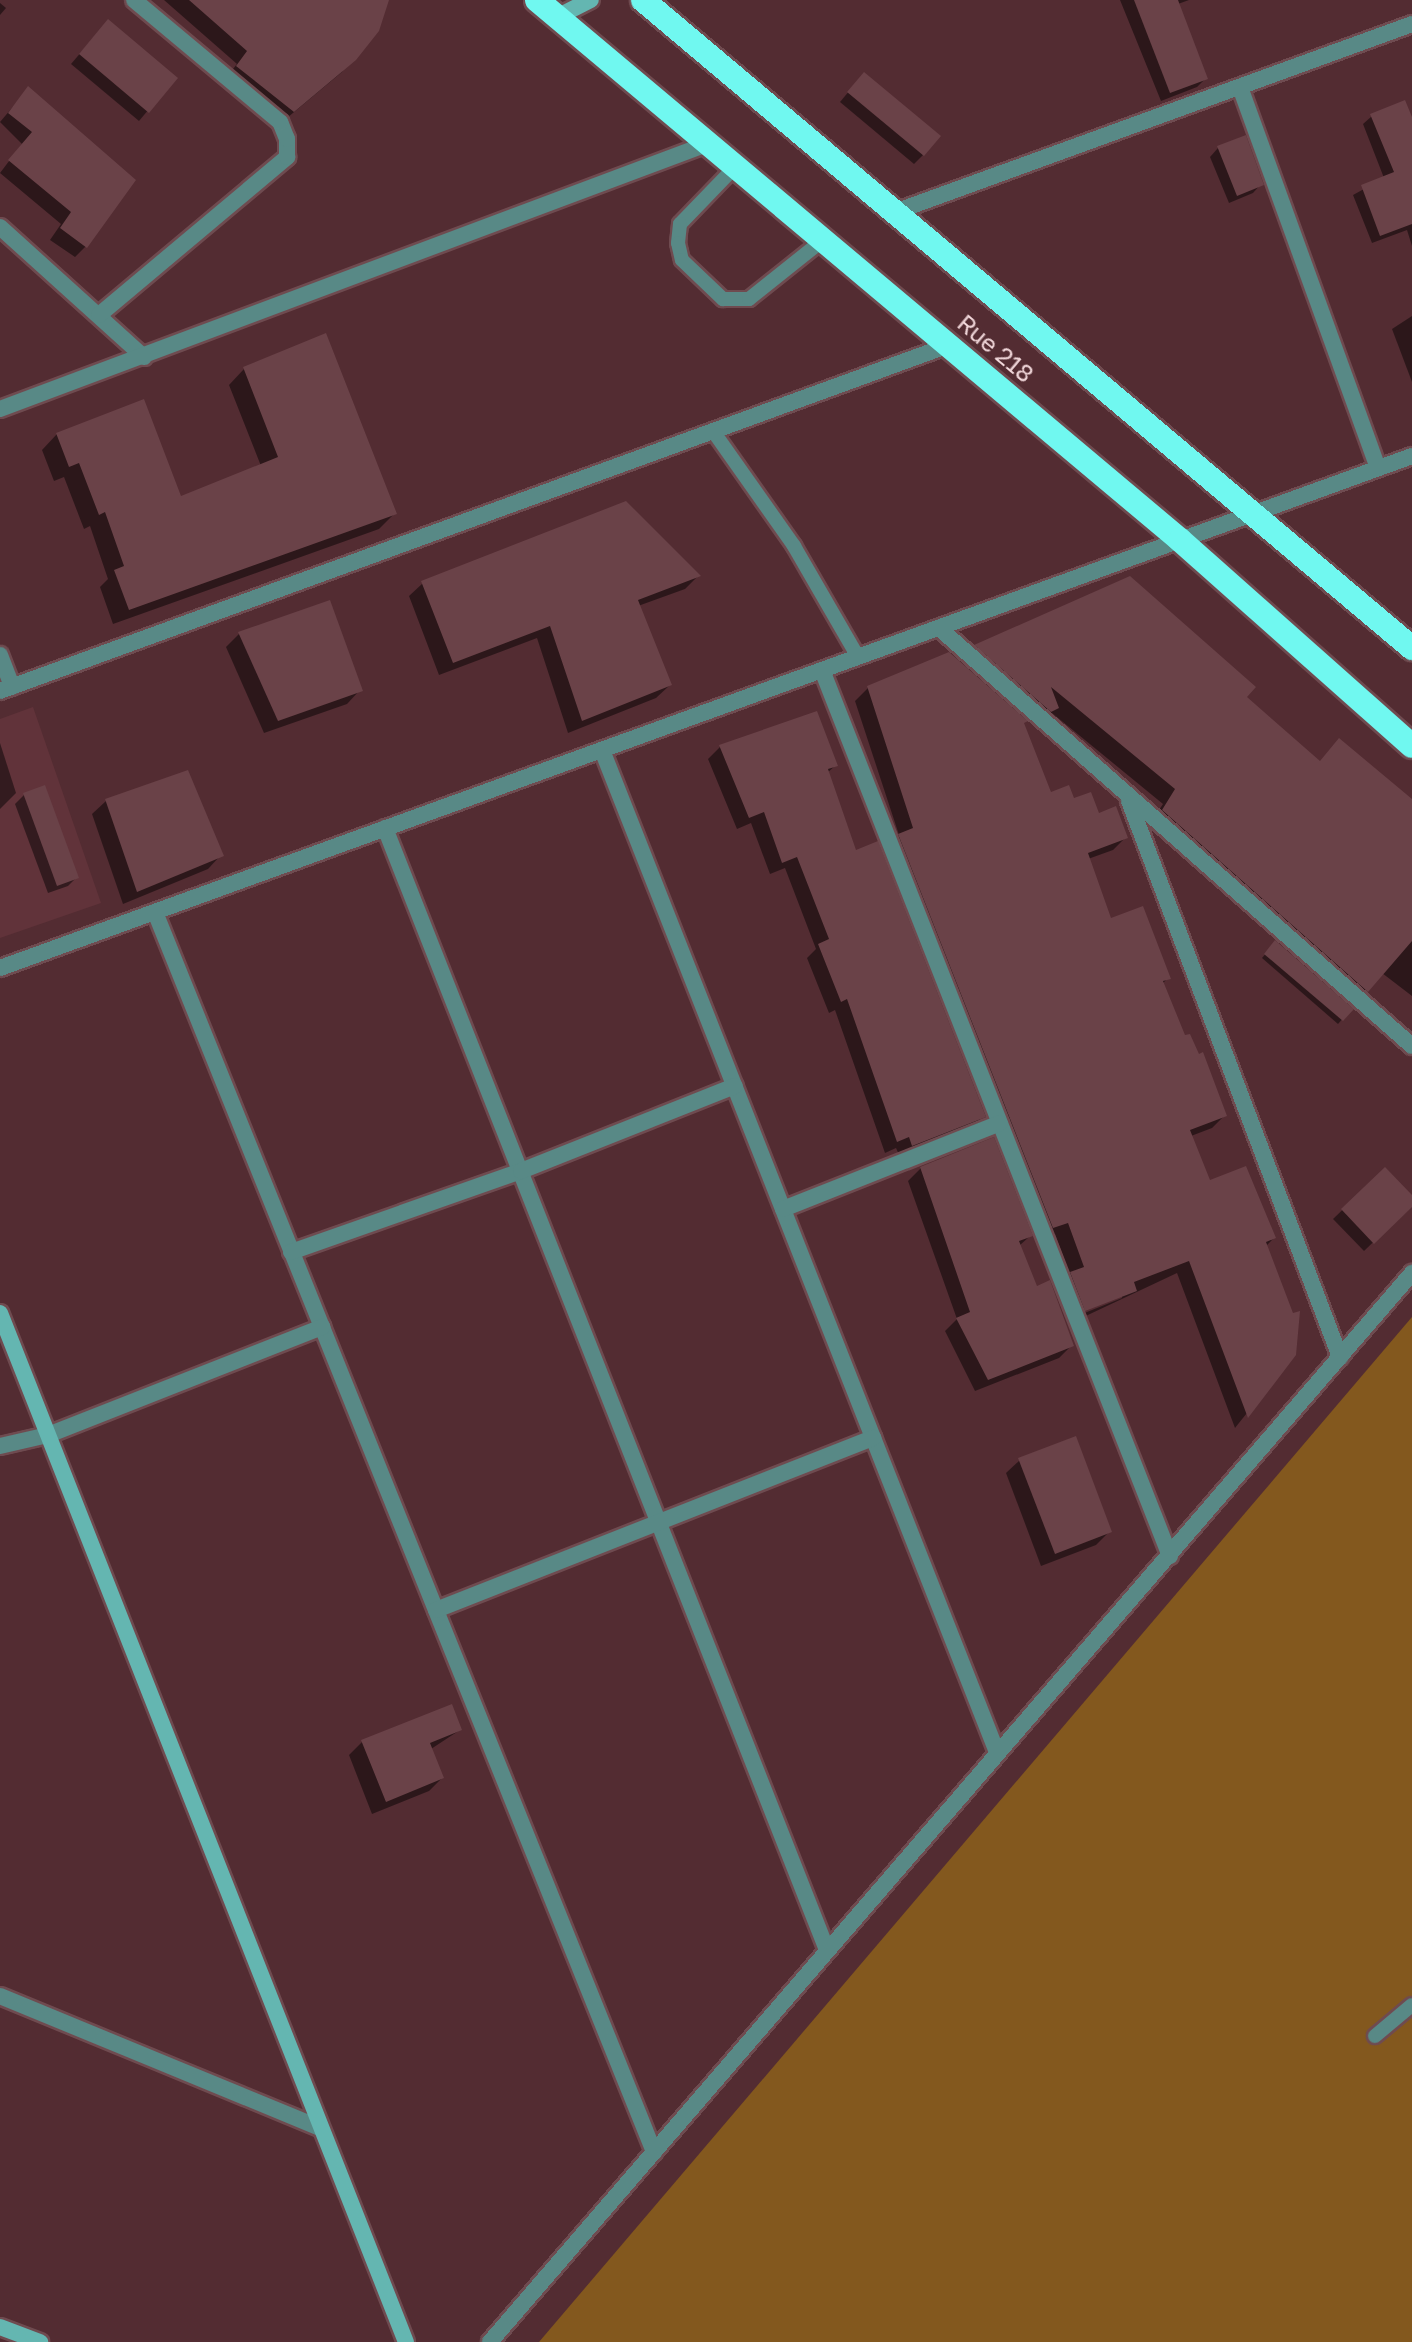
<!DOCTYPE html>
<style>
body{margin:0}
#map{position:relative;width:1412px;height:2342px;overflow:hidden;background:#532c32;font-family:"Golos Text",sans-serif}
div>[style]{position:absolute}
.built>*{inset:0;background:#61333a}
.green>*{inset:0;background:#83581e}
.shadow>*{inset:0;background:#0007}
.building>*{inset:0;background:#6a4248}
.roads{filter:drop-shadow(2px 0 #6f4b50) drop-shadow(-2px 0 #6f4b50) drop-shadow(0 2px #6f4b50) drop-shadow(0 -2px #6f4b50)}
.lane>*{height:14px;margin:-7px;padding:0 7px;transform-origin:7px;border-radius:7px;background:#588986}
.street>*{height:16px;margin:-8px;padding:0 8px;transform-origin:8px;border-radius:8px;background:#588986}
.secondary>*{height:16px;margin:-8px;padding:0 8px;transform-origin:8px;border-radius:8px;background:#64b6b1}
.highway>*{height:24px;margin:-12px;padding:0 12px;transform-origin:12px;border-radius:12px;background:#70f8f0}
span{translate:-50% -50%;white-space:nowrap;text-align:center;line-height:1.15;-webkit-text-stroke:6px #532c32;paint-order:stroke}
.street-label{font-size:24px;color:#f1d7da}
</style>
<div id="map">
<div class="built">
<div style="clip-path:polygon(33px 707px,101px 903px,0 938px,0 719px)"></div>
</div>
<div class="green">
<div style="clip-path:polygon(1412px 1317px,1412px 2342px,539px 2342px)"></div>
</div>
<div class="shadow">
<div style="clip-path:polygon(164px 0,387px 0,342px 72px,281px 123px,225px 79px,237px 64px)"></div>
<div style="clip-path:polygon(1120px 0,1189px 0,1178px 4px,1206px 78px,1197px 87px,1161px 101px)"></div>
<div style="clip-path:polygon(0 3px,6px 8px,0 15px)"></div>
<div style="clip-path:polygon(100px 30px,175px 78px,139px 121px,71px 64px)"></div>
<div style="clip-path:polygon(855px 84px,923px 155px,914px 164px,840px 102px)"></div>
<div style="clip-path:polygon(28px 89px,86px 246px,75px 257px,50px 240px,61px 224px,0 173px,22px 144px,0 122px)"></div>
<div style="clip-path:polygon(1372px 116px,1412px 123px,1412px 246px,1407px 230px,1372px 243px,1353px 195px,1384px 178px,1363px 124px)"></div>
<div style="clip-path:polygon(1218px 148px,1261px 184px,1253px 193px,1229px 203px,1210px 157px)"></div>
<div style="clip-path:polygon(1412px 316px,1412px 382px,1392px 329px)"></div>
<div style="clip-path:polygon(244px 369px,395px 513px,379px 529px,113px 624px,100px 587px,108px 579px,90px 526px,84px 529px,64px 477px,54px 481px,42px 450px,57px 434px,179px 498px,261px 466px,229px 385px)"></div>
<div style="clip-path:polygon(698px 576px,685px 589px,638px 606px,670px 685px,656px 698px,568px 733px,537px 638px,439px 675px,409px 596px,423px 583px)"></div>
<div style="clip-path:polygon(239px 634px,360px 690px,347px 704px,264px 733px,226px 647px)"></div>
<div style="clip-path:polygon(976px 646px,1244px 697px,1319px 762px,1412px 800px,1412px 996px,1382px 973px,1353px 1005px,1149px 825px,1163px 804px,1052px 713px,1036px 725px,962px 660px)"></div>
<div style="clip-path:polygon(evenodd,868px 688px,1022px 725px,1050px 795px,1098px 815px,1126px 837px,1113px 850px,1088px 859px,1110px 920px,1168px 978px,1162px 984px,1184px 1038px,1225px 1115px,1212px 1128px,1191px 1136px,1208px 1182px,1274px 1238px,1266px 1246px,1294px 1354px,1235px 1428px,1177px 1273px,1073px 1322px,1059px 1287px,1070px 1275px,1055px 1234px,1040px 1240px,886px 848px,899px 835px,855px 701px,868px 688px,1122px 1294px,1122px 1298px,1077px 1316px,1075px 1312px,1122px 1294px)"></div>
<div style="clip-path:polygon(0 743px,16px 793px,0 809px)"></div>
<div style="clip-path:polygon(720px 747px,836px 765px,827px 773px,855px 852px,983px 1116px,971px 1129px,900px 1157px,896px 1148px,885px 1153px,835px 1010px,829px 1013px,807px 958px,816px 949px,785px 868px,770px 874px,751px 823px,737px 829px,708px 759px)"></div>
<div style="clip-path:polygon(24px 795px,77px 877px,68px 886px,48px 893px,15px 804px)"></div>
<div style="clip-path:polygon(106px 801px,221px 855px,208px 869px,123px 904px,92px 814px)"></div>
<div style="clip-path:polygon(1272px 946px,1351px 1009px,1338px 1024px,1262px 958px)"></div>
<div style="clip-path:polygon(921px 1168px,1030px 1236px,1019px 1246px,1035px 1288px,1071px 1346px,1059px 1358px,975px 1391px,945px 1331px,957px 1319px,908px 1181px)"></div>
<div style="clip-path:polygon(1385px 1169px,1412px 1198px,1412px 1205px,1364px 1251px,1333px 1219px)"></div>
<div style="clip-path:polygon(1020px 1460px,1110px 1531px,1096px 1545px,1041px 1566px,1006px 1473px)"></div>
<div style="clip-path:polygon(460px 1730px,431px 1749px,442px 1778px,429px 1791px,372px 1814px,349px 1755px,363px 1741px)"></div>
</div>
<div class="building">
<div style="clip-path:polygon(189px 0,389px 0,379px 31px,356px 60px,294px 112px,236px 66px,247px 51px)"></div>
<div style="clip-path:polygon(1134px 0,1178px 0,1208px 79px,1170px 93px)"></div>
<div style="clip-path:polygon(108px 19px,178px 78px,149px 113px,79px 54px)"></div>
<div style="clip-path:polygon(864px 72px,941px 136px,924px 156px,847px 92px)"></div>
<div style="clip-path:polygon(28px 86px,136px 180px,87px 248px,60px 228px,71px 212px,8px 160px,32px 132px,8px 113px)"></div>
<div style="clip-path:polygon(1405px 100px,1412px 117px,1412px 224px,1380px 236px,1361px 185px,1394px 172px,1370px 114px)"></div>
<div style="clip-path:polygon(1246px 135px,1264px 185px,1237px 196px,1217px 146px)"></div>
<div style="clip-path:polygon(326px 333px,397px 514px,129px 610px,114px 570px,124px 566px,105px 512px,99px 515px,79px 463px,69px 467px,56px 433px,144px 399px,181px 496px,278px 457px,243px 367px)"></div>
<div style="clip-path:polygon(626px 501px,701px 576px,638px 600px,672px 685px,582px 721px,550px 626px,453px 663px,421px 581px)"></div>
<div style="clip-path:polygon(1130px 576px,1256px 687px,1247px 697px,1320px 761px,1339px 738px,1412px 799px,1412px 941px,1368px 992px,1162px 810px,1175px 789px,1051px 687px,1059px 708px,1051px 712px,974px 645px)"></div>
<div style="clip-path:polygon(330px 600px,363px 691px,278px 721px,238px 632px)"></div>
<div style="clip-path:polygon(949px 652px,1028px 721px,1024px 723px,1051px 792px,1069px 785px,1074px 798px,1091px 792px,1099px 813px,1116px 806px,1128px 838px,1088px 853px,1111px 918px,1143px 906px,1171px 979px,1163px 981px,1185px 1035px,1190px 1034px,1199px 1054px,1203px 1052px,1227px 1116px,1190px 1130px,1210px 1180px,1246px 1166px,1276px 1238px,1266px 1242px,1293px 1313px,1300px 1311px,1296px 1355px,1248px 1418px,1189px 1261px,1134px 1282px,1137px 1291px,1085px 1311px,1070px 1272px,1084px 1267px,1068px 1223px,1053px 1228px,898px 834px,913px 828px,867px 686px)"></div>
<div style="clip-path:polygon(817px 711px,838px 766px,828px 769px,856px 850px,878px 841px,986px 1117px,912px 1146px,909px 1137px,897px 1142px,847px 999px,841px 1002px,818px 944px,829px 939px,797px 857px,782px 863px,764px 812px,749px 818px,719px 745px)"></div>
<div style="clip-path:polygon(188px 770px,224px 856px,137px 892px,105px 799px)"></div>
<div style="clip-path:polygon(45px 785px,79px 878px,57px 886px,23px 793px)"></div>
<div style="clip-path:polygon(1275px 940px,1354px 1009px,1343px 1021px,1264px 954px)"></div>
<div style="clip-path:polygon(994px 1137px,1033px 1236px,1019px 1241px,1037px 1286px,1050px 1280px,1074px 1346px,988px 1380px,956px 1318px,970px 1312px,920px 1167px)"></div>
<div style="clip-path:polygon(1385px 1167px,1412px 1195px,1412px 1207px,1374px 1244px,1341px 1209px)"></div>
<div style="clip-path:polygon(1076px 1436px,1112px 1532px,1055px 1554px,1018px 1458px)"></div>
<div style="clip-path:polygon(452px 1704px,462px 1730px,430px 1743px,444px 1778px,386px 1802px,361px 1740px)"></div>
</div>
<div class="roads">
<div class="lane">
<div style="left:735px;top:167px;width:79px;rotate:134deg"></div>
<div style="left:680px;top:224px;width:19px;rotate:96deg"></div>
<div style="left:678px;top:243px;width:17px;rotate:77deg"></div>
<div style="left:682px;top:260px;width:57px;rotate:43.6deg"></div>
<div style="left:723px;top:299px;width:26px"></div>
<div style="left:749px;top:299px;width:95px;rotate:-38.6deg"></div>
<div style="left:713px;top:431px;width:141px;rotate:54.8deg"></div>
<div style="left:794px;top:546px;width:128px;rotate:60deg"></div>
<div style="left:1375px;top:2036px;width:48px;rotate:-40deg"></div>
</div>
<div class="street">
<div style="left:1240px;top:87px;width:405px;rotate:70.1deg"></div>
<div style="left:892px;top:213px;width:553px;rotate:-19.97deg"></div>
<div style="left:0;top:227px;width:194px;rotate:42.1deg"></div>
<div style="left:99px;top:315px;width:246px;rotate:-40deg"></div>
<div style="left:287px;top:157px;width:18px;rotate:-90deg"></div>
<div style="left:287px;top:139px;width:18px;rotate:-112deg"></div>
<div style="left:280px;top:122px;width:190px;rotate:-140.1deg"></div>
<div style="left:0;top:409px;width:755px;rotate:-20.55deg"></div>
<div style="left:939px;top:628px;width:631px;rotate:41.47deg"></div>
<div style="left:0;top:655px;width:34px;rotate:69deg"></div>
<div style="left:822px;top:670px;width:952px;rotate:68.56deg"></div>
<div style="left:0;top:691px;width:1010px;rotate:-20.03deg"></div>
<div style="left:602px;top:750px;width:1077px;rotate:68.49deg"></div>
<div style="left:1129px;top:801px;width:595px;rotate:69.22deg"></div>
<div style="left:385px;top:828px;width:1206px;rotate:68.5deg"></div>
<div style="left:155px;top:912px;width:1337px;rotate:68.08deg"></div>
<div style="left:0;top:968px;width:1502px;rotate:-19.93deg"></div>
<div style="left:783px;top:1209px;width:233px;rotate:-21.6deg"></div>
<div style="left:291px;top:1252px;width:244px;rotate:-19.4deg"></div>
<div style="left:521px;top:1171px;width:230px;rotate:-21.7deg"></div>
<div style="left:0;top:1446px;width:49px;rotate:-12.9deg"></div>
<div style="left:48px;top:1435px;width:295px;rotate:-21.5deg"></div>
<div style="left:436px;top:1610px;width:470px;rotate:-21.5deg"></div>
<div style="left:0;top:1996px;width:347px;rotate:22.4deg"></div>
<div style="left:490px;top:2342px;width:1412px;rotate:-49.22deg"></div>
</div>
<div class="secondary">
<div style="left:557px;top:17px;width:38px;rotate:-27deg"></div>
<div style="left:0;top:1313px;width:1106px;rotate:68.47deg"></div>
<div style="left:0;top:2327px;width:43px;rotate:20.6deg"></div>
</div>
<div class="highway">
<div style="left:537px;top:0;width:840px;rotate:40.02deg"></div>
<div style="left:1180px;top:540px;width:310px;rotate:41.6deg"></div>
<div style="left:643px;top:0;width:1006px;rotate:40.12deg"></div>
</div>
</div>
<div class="street-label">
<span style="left:996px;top:348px;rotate:40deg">Rue 218</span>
</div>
</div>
